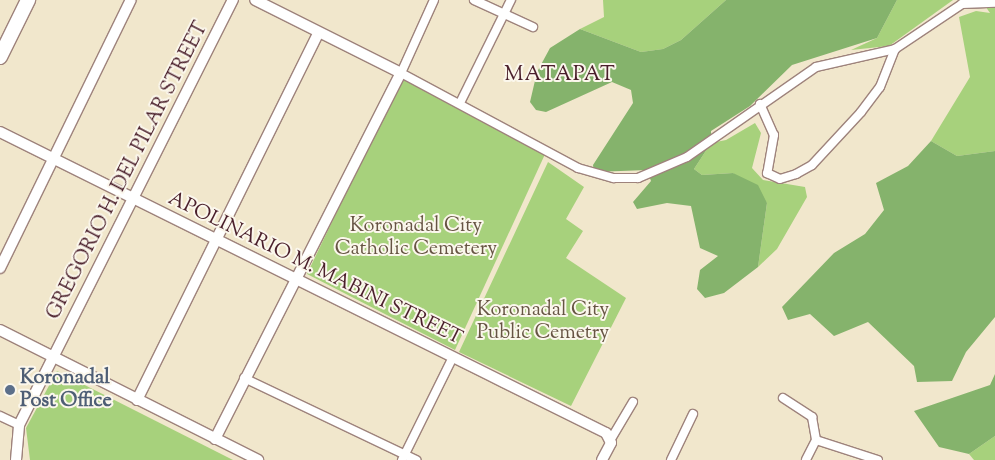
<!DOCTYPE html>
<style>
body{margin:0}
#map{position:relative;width:995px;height:460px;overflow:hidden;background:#f1e7cc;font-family:"Sorts Mill Goudy",serif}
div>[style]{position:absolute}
.green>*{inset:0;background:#a7d17c}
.forest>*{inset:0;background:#85b36c}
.roads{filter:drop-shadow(1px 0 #9e837c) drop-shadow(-1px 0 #9e837c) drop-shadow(0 1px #9e837c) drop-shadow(0 -1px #9e837c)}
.street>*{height:8px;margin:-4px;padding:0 4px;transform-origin:4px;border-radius:4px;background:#fff}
.secondary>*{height:10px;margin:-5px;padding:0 5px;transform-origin:5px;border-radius:5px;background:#fff}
.highway>*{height:14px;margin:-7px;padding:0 7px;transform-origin:7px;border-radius:7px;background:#fff}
.dots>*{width:14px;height:14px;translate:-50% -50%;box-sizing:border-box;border:2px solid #fbf7ec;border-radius:50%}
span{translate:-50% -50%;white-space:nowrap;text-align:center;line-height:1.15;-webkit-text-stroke:4px #fbf7ec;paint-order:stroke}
.street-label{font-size:20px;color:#4a1f2b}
.park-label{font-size:20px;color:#665443}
.service-label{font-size:20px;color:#4e5e75;font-weight:700}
.left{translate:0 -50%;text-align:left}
.neighbourhood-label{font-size:21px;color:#4a1f2b;letter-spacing:1px}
</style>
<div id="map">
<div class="green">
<div style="clip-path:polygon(603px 0,726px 0,681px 40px,663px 49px,641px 52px,580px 29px,604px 17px)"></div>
<div style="clip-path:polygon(897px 0,953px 0,889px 46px,851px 50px,877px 38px)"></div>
<div style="clip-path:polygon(981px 0,995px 0,995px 151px,957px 156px,931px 141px,970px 77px,959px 17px,976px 11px,990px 13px)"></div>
<div style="clip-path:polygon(401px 78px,546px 152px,455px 350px,307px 274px)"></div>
<div style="clip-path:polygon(755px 123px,761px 133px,752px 168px,763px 180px,805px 187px,807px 197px,777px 249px,758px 267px,767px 203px,733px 173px,702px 175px,694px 169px,711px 143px,726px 140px)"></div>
<div style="clip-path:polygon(548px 162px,584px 187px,566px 219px,583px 231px,566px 258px,626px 298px,571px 406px,459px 352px)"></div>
<div style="clip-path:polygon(57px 371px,233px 460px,30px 460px,26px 428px)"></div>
<div style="clip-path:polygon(995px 436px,995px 460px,974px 460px,969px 454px)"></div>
</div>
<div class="forest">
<div style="clip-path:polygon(726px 0,897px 0,877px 38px,792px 65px,750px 106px,711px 131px,711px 143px,694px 169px,702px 175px,733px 173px,758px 185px,767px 203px,758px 267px,724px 293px,705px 298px,697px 289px,700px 270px,718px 256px,700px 248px,691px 206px,667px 203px,637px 209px,633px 202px,651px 181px,647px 170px,594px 172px,593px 165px,633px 103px,631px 90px,612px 82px,546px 112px,536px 110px,530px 102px,537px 72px,550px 48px,580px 29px,641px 52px,663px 49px,681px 40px)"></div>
<div style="clip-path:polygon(931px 141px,957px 156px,995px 151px,995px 317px,966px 352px,952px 381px,917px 382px,914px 366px,868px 322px,834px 336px,810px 314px,788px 320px,782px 307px,834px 253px,865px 234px,884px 210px,876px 183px,908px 166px)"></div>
<div style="clip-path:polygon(995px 374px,995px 436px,969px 454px,939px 447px,914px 411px,990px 385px)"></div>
</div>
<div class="roads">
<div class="street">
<div style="left:434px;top:0;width:80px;rotate:114.3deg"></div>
<div style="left:401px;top:73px;width:201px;rotate:28.2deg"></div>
<div style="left:578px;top:168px;width:37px;rotate:16deg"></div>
<div style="left:614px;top:178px;width:24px"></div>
<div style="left:638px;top:178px;width:53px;rotate:-23.2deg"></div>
<div style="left:687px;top:157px;width:157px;rotate:-34.9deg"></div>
<div style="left:816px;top:67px;width:81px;rotate:-12.8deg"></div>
<div style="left:895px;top:49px;width:81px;rotate:-33.9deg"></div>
<div style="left:962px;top:4px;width:33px;rotate:-2deg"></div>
<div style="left:474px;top:0;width:65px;rotate:24.6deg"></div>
<div style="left:460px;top:103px;width:115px;rotate:-63.7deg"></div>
<div style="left:760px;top:104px;width:34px;rotate:66deg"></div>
<div style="left:774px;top:135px;width:39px;rotate:100deg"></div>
<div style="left:767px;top:173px;width:14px;rotate:25deg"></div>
<div style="left:780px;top:179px;width:17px;rotate:-17deg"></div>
<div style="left:796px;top:174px;width:18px;rotate:-29deg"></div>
<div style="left:812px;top:165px;width:72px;rotate:-47.2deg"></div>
<div style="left:861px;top:112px;width:31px;rotate:-53deg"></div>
<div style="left:880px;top:87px;width:41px;rotate:-68.5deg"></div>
<div style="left:244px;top:378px;width:191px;rotate:25.5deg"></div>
<div style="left:783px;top:398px;width:35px;rotate:33deg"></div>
<div style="left:812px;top:417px;width:23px;rotate:80deg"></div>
<div style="left:816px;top:440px;width:22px;rotate:117deg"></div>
<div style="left:0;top:416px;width:21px;rotate:25deg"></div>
<div style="left:611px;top:439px;width:43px;rotate:-59.3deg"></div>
<div style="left:816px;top:440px;width:65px;rotate:17.9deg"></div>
<div style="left:402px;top:460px;width:115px;rotate:-63.7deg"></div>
<div style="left:671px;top:460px;width:51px;rotate:-64.4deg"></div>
</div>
<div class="secondary">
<div style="left:0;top:132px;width:677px;rotate:26.41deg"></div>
<div style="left:606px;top:433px;width:11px;rotate:63deg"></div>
<div style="left:611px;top:443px;width:19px;rotate:118deg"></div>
<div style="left:0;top:268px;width:298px;rotate:-64deg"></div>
<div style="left:0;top:330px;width:289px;rotate:26.7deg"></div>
<div style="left:137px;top:400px;width:409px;rotate:-63.7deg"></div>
<div style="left:215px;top:439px;width:411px;rotate:-63.1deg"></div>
<div style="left:401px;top:73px;width:163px;rotate:-153.4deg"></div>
<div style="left:16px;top:460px;width:35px;rotate:-85deg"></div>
<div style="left:19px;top:425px;width:476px;rotate:-63.3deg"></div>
</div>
<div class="highway">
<div style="left:0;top:57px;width:64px;rotate:-63.8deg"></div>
</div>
</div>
<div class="dots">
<div style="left:10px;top:390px;background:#5c6f8a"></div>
</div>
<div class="street-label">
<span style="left:128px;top:171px;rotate:-63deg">GREGORIO H. DEL PILAR STREET</span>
<span style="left:315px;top:269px;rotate:26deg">APOLINARIO M. MABINI STREET</span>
</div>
<div class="park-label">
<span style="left:416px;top:238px">Koronadal City<br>Catholic Cemetery</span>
<span style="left:543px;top:322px">Koronadal City<br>Public Cemetry</span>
</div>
<div class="service-label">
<span class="left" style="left:20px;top:390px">Koronadal<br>Post Office</span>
</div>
<div class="neighbourhood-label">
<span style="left:560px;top:75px">MATAPAT</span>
</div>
</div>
